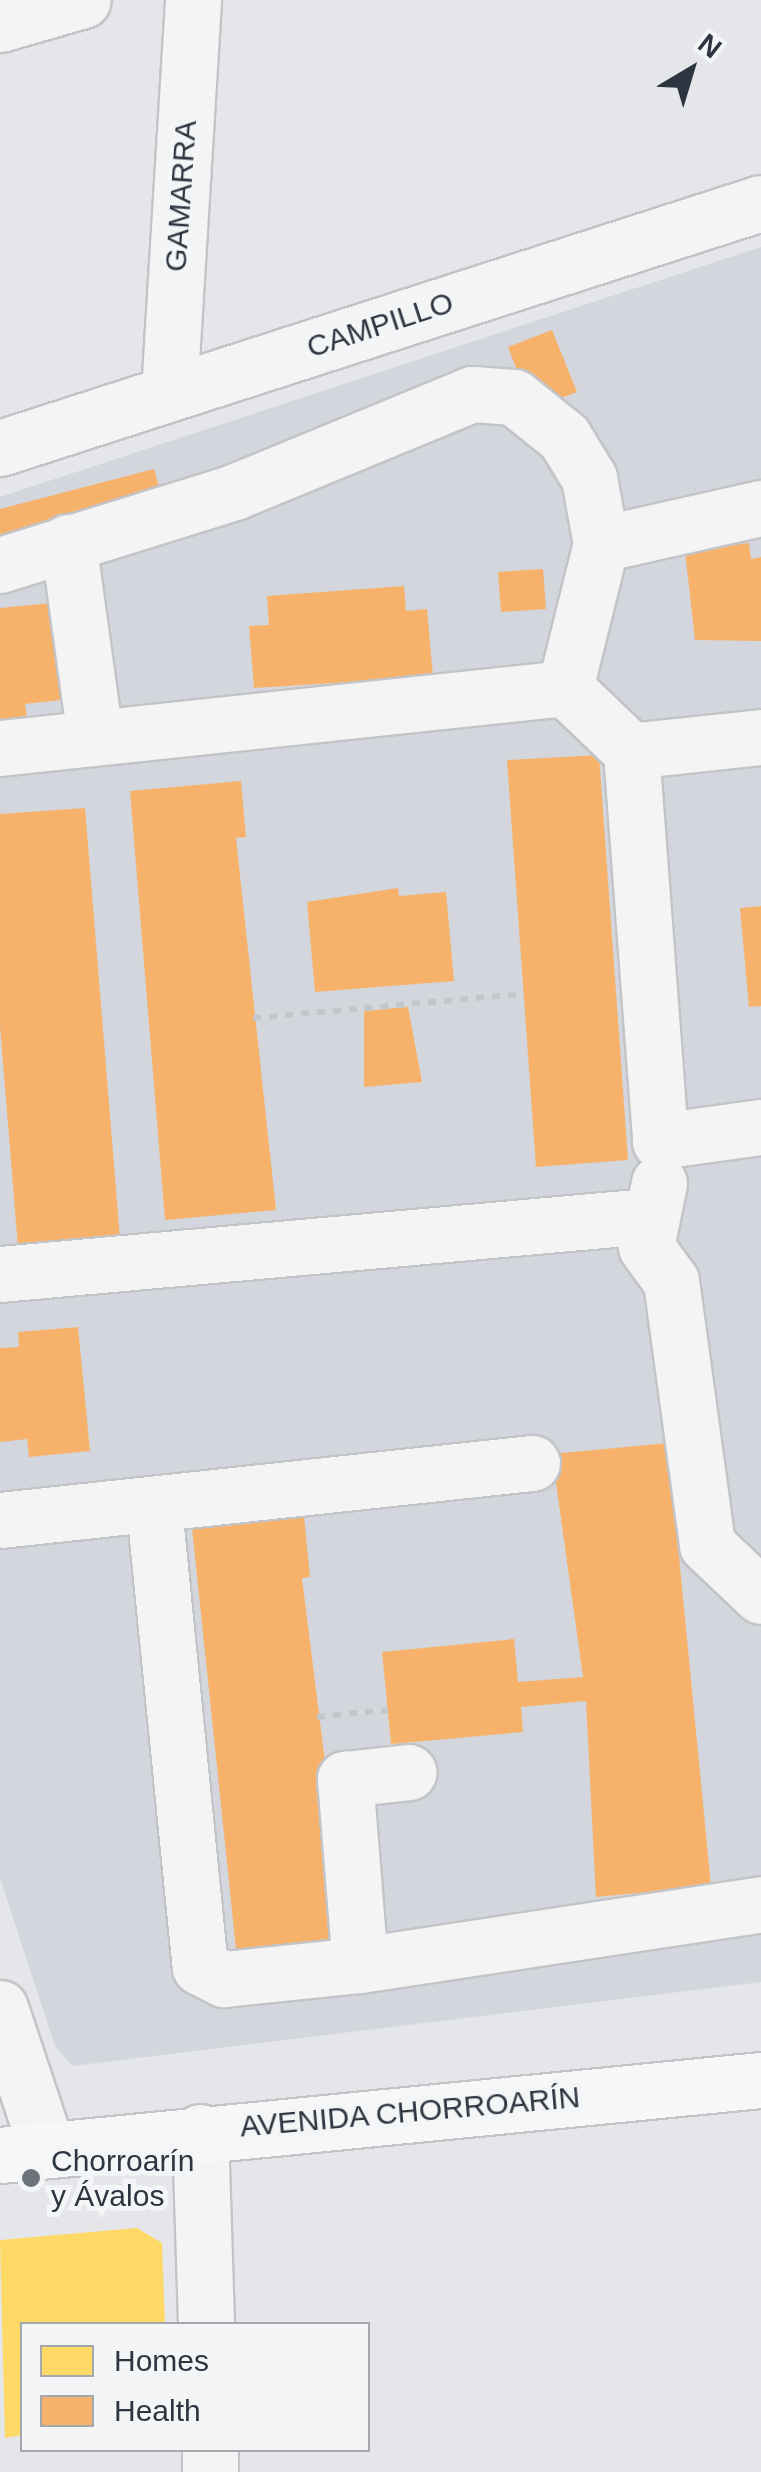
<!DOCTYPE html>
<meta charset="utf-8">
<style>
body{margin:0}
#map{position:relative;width:761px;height:2472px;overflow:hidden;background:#e4e6e9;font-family:Helvetica,sans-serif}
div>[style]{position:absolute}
.built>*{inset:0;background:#d3d6dc}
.homes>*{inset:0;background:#ffd966}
.health>*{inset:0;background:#f6b26b}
.path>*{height:6px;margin-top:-3px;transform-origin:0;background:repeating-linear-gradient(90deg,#c4c7c9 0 8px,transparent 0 16px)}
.roads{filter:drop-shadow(2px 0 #c3c4c7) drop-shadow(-2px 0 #c3c4c7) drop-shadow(0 2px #c3c4c7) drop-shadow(0 -2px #c3c4c7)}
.minor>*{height:55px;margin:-27.5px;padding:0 27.5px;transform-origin:27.5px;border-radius:27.5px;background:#f4f4f5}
.major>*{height:55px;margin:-27.5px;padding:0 27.5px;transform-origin:27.5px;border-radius:27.5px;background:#f7f7f8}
.dots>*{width:28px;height:28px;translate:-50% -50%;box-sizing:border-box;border:5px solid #f3f5f7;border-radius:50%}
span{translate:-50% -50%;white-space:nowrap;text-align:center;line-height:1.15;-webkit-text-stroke:10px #f3f5f7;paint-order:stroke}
.street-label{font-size:30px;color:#2d3540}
.poi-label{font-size:30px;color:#2d3540}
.left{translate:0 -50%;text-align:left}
.legend{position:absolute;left:20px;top:2322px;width:350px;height:130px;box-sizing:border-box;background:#f3f5f7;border:2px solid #a4a8ae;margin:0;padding:12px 18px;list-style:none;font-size:30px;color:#2d3540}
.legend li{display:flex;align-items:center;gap:20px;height:50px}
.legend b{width:50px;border:2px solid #a4a8ae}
.north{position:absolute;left:641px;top:20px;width:100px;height:100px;-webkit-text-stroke:8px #f3f5f7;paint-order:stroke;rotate:38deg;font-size:28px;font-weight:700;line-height:40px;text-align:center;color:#2d3540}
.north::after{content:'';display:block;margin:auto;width:35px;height:45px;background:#2d3540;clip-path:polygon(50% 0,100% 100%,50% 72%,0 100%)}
</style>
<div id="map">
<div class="built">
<div style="clip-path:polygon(761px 247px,761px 1982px,72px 2066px,55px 2046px,0 1878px,0 497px)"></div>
</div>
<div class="homes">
<div style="clip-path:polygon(137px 2228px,162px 2243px,165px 2324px,22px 2324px,22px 2435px,5px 2438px,0 2240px)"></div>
</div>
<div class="health">
<div style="clip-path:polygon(552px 330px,577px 392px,532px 409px,508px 347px)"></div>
<div style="clip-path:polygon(154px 469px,166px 512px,0 555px,0 509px)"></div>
<div style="clip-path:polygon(749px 543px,751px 559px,761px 557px,761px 641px,695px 640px,685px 551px)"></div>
<div style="clip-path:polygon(543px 569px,546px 609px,501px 612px,498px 572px)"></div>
<div style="clip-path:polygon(404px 586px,406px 611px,427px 609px,433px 677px,254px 688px,249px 626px,269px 625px,267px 596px)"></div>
<div style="clip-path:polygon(52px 603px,61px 700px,25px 704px,28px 728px,0 731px,0 608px)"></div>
<div style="clip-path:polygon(599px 755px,628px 1160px,536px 1167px,507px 760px)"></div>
<div style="clip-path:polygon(241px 781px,246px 837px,236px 838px,276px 1210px,165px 1220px,130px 791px)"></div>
<div style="clip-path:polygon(85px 808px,120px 1239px,18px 1247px,0 1026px,0 814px)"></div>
<div style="clip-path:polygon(398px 888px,399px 896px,446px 892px,454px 981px,315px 992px,307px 902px)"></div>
<div style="clip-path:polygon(761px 906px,761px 1006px,749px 1007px,740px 908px)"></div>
<div style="clip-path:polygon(408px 1007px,422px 1082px,364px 1087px,364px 1011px)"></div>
<div style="clip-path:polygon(78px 1327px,90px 1451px,29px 1457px,27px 1439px,0 1442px,0 1348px,19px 1347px,18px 1332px)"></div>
<div style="clip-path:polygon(668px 1443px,711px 1886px,596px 1897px,586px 1701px,521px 1707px,523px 1732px,391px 1744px,382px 1652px,514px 1639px,518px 1682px,583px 1677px,552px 1454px)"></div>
<div style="clip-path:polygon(303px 1507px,310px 1577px,302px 1578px,347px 1938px,236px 1949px,191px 1518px)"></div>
</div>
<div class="path">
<div style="left:253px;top:1018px;width:271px;rotate:-5.1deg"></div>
<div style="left:317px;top:1717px;width:71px;rotate:-5.6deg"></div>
</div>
<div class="roads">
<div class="minor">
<div style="left:0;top:24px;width:86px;rotate:-16.1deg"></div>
<div style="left:169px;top:393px;width:394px;rotate:-86.5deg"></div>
<div style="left:0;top:448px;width:799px;rotate:-17.85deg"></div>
<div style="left:68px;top:542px;width:197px;rotate:82.1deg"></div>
<div style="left:0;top:565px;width:245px;rotate:-17.3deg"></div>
<div style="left:234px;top:492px;width:257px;rotate:-22.4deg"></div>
<div style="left:472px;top:394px;width:42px;rotate:4.1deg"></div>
<div style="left:514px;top:397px;width:64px;rotate:38.7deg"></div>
<div style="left:564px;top:437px;width:48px;rotate:58.6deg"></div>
<div style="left:589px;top:478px;width:67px;rotate:79.7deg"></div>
<div style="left:565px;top:688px;width:91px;rotate:43.7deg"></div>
<div style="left:761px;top:737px;width:131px;rotate:173.9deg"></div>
<div style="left:631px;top:751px;width:391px;rotate:85.7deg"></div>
<div style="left:660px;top:1141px;width:102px;rotate:-7.9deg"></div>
<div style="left:0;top:748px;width:568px;rotate:-6.06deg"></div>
<div style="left:565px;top:688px;width:148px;rotate:-76deg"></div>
<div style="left:601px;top:544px;width:164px;rotate:-12.7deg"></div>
<div style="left:659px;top:1183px;width:65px;rotate:101.5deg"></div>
<div style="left:646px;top:1247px;width:42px;rotate:53.7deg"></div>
<div style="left:671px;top:1281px;width:266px;rotate:82.2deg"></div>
<div style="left:707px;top:1545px;width:74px;rotate:43.4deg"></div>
<div style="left:0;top:1274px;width:650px;rotate:-5.12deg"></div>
<div style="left:154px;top:1508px;width:461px;rotate:84.3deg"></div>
<div style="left:200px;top:1967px;width:27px;rotate:27deg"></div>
<div style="left:224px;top:1979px;width:137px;rotate:-5.9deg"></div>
<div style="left:360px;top:1965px;width:187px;rotate:-94.6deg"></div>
<div style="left:345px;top:1779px;width:64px;rotate:-6.2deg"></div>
<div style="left:0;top:1520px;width:535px;rotate:-6.12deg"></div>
<div style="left:360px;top:1965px;width:406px;rotate:-8.6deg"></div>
<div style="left:0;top:2008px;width:149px;rotate:71.6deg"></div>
<div style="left:200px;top:2132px;width:192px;rotate:88.2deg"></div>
<div style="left:210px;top:2450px;width:22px;rotate:90deg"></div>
</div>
<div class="major">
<div style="left:0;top:2155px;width:765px;rotate:-5.63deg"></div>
</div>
</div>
<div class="dots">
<div style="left:31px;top:2178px;background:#6d737b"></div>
</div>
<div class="street-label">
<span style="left:181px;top:196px;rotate:-86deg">GAMARRA</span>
<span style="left:380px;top:325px;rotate:-18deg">CAMPILLO</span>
<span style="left:410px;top:2112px;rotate:-5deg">AVENIDA CHORROARÍN</span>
</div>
<div class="poi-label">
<span class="left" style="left:51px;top:2178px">Chorroarín<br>y Ávalos</span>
</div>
<ul class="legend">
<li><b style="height:28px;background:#ffd966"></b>Homes</li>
<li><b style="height:28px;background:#f6b26b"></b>Health</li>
</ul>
<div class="north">N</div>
</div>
